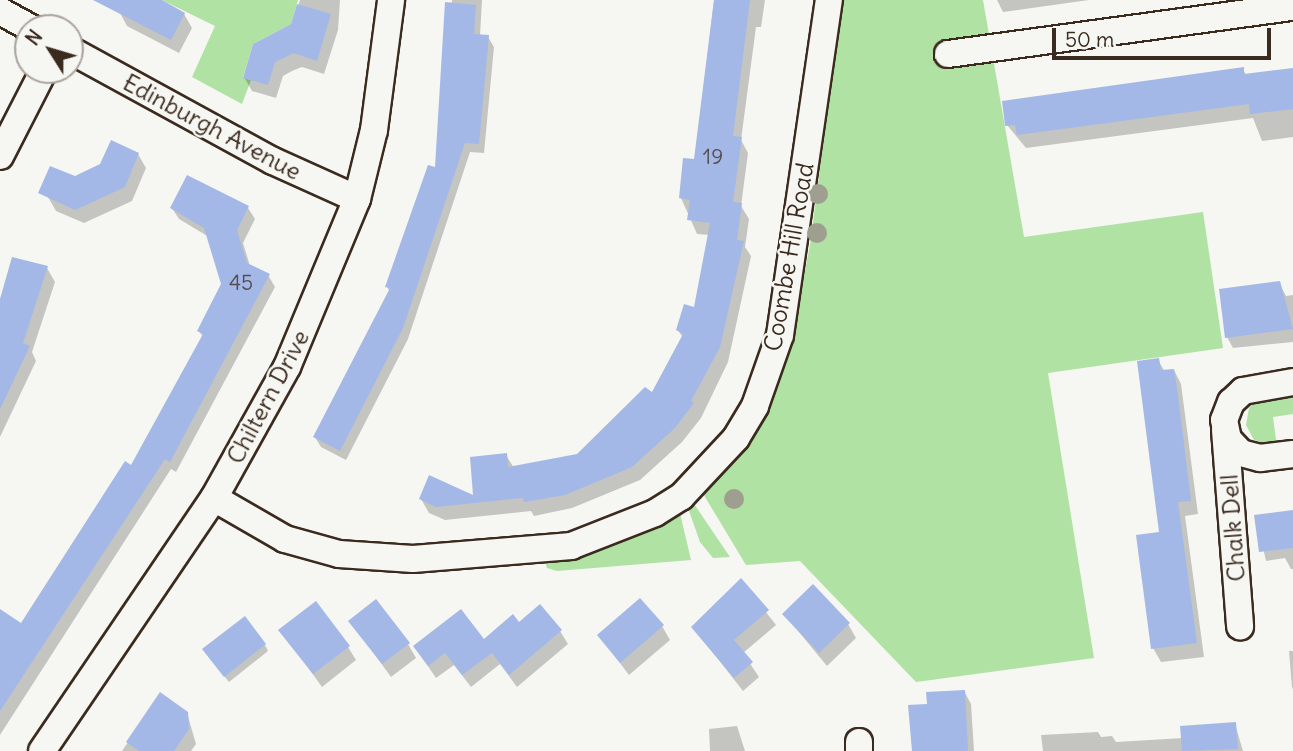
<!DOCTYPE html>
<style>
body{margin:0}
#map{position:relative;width:1293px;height:751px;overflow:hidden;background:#f6f6f2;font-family:Delius,sans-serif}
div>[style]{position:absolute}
.green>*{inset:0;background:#afe2a3}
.shadow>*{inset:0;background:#0003}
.building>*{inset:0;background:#a3b8e6}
.roads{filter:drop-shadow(2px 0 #3b2a1e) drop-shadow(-2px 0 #3b2a1e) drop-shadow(0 2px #3b2a1e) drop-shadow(0 -2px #3b2a1e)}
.minor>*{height:26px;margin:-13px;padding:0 13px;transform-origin:13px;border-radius:13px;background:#f6f6f2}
.trees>*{width:20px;height:20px;margin:-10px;border-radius:50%;background:#9f9f90}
span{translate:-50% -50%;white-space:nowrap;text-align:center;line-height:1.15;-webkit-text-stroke:5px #f6f6f2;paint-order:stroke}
.number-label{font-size:21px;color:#554e50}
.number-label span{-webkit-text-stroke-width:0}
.street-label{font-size:24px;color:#3b2a1e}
.north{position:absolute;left:14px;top:14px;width:70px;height:70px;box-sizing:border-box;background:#f6f6f2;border:2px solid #aba49d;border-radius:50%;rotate:307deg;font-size:19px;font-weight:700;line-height:28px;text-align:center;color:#3b2a1e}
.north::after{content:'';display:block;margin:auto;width:24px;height:32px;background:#3b2a1e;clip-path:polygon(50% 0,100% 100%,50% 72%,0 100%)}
.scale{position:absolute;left:1052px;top:28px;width:219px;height:32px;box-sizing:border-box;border:4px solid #3b2a1e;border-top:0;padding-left:9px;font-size:21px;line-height:24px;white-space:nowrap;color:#3b2a1e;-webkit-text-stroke:5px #f6f6f2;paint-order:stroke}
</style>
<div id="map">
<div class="green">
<div style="clip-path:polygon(162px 0,298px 0,291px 24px,253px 44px,243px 77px,251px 80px,242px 104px,192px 77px,215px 26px)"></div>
<div style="clip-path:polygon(842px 0,983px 0,1024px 237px,1203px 212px,1223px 348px,1048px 373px,1094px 658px,916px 682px,800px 561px,746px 565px,702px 492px,748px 442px,770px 403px,790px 349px,810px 245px)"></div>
<div style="clip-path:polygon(1293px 392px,1293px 414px,1273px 417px,1277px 447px,1254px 440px,1246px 425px,1249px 408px,1255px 401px)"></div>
<div style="clip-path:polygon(691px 502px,694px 504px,730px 557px,713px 558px,700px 542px,688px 508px)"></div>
<div style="clip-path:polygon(679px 509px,691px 560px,557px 571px,547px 568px,545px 561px,622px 540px)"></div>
</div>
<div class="shadow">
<div style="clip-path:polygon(96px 0,158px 0,184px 14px,192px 28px,179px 53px,127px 26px,120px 13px)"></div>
<div style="clip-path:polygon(300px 0,340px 0,338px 30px,324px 74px,302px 67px,292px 71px,283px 76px,276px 98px,252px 91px,244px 77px,292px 25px)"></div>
<div style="clip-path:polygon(452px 0,482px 0,480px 36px,488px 37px,494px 47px,484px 153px,470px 152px,408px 339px,346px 460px,321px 447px,315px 437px,390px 292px,387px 287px,437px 170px)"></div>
<div style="clip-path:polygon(714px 0,765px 0,761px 27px,756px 27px,741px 140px,748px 153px,741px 206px,749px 219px,745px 247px,751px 256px,728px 362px,701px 418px,682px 442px,640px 480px,572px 508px,534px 516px,531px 511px,445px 520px,429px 513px,421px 499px,476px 498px,506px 455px,514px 468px,578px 456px,652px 395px,683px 338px,678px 330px,695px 309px,710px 235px,697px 234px,681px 198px,695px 161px)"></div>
<div style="clip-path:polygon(997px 0,1089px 0,1003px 12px)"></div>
<div style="clip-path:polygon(1243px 69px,1246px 75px,1293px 69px,1293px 137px,1262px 141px,1253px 118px,1026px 148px,1007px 125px,1004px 102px)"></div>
<div style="clip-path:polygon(138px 154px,146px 168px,132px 201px,84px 223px,56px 211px,48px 197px,75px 178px)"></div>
<div style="clip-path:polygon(187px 178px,248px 208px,255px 219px,243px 243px,250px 266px,268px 275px,275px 287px,176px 472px,171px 469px,0 735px,0 628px,22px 626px,132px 468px,203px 337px,199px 331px,223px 284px,209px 237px,179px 219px,172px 208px)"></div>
<div style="clip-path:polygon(47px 268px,55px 282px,32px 352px,36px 361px,0 437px,0 305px)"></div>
<div style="clip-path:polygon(1279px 283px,1286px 296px,1293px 295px,1293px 342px,1233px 348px,1227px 337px)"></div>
<div style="clip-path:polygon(1158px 360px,1165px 372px,1174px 370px,1181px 384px,1198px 514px,1185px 516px,1204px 657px,1161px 662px,1153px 648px,1161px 533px)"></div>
<div style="clip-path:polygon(1293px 513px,1293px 569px,1291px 569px,1285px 558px,1266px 561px,1256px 517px)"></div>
<div style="clip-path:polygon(741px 580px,776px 625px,743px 653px,759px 677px,743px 691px,693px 627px)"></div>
<div style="clip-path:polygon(784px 614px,848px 624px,856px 638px,827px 666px)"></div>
<div style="clip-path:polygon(351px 622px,408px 644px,416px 658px,391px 677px)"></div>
<div style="clip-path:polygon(519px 624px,560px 631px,568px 644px,517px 687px,500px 664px,471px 687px,454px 665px,436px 678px,415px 647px,484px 641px)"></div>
<div style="clip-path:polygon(662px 626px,670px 640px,629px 675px,599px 635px)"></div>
<div style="clip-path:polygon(281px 630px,348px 647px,356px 660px,322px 687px)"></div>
<div style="clip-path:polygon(265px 645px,268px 651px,229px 682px,208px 656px)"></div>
<div style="clip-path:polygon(1289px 651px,1293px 651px,1293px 689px,1292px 687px)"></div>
<div style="clip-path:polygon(964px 691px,971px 704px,974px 751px,913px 751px,929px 706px)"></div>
<div style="clip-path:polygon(160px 695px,187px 713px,196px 744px,191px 751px,122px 751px)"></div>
<div style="clip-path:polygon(1235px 724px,1243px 751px,1043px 751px,1041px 735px,1098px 732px,1101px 737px,1112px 736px,1116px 742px,1183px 738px)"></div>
<div style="clip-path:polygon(737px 726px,745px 751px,710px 751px,709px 729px)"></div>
</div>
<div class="building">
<div style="clip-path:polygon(93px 0,162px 0,185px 13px,171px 40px)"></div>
<div style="clip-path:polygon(714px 0,750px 0,733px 136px,742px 137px,733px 202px,742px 203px,737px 240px,744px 241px,720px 347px,691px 401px,694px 403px,675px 428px,632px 467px,565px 495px,524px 502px,523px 498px,436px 507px,419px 499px,429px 475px,473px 495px,470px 457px,507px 453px,508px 467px,577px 454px,645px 387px,652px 392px,683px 334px,676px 330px,684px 304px,694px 307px,710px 223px,687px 220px,690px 200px,679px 198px,683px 158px,694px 159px)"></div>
<div style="clip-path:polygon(445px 2px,476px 5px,474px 34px,489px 35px,479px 144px,465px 143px,403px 328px,340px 451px,313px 437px,390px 288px,385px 287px,428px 165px,435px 167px)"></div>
<div style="clip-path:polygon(297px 4px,331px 14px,317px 61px,293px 53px,284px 58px,275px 62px,268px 85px,243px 78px,253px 44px,291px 24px)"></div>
<div style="clip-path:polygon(1244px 67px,1244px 74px,1293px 68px,1293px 109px,1250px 114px,1249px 104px,1017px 135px,1015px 125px,1005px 126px,1002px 101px)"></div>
<div style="clip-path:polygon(111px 140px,139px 153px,125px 187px,75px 210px,38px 193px,50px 166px,75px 176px,100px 164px)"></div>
<div style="clip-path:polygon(187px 175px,249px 206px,237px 230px,247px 263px,270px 274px,170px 462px,165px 459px,0 711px,0 609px,21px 623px,125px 461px,131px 465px,203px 334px,197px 331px,221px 284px,204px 228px,170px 208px)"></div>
<div style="clip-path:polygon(12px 257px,48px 266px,23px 343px,30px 346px,0 409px,0 299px)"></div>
<div style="clip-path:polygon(1280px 281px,1293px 329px,1225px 338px,1219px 289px)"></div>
<div style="clip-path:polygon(1159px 358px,1161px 370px,1174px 369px,1178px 395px,1191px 501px,1178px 502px,1197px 643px,1151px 649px,1136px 535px,1159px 532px,1137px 361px)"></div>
<div style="clip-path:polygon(1293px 510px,1293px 548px,1259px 552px,1254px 515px)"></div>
<div style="clip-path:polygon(741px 578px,769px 610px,734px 640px,753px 662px,734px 678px,691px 627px)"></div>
<div style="clip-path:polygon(813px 584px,850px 623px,819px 653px,782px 614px)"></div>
<div style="clip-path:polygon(640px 598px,664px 625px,620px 663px,597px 635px)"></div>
<div style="clip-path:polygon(376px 599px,410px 643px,382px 664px,348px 621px)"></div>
<div style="clip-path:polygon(316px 601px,350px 646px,313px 674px,278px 630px)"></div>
<div style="clip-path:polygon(540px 604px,562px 630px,509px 675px,492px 653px,462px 675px,445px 653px,428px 666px,413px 646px,461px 609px,484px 639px,513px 614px,519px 622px)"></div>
<div style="clip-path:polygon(245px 616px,266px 644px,224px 677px,202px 649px)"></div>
<div style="clip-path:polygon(965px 690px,968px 751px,912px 751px,908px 705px,927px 704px,926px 692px)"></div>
<div style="clip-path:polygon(160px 692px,188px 712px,189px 729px,174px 751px,139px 751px,126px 742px)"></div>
<div style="clip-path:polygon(1236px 722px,1238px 749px,1182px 751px,1180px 726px)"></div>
</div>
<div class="roads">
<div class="minor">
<div style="left:0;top:11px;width:35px;rotate:29deg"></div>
<div style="left:70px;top:50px;width:231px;rotate:28.7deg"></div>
<div style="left:273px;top:161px;width:92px;rotate:24.3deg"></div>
<div style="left:948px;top:54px;width:348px;rotate:-7.8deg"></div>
<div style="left:0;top:156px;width:97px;rotate:-62.9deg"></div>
<div style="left:1293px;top:382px;width:51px;rotate:169.8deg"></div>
<div style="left:1243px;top:391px;width:16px;rotate:137deg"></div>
<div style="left:1231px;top:402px;width:19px;rotate:111deg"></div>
<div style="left:1224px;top:420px;width:19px;rotate:78deg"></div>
<div style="left:1228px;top:439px;width:19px;rotate:47deg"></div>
<div style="left:1241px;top:453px;width:20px;rotate:15deg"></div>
<div style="left:1260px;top:458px;width:33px;rotate:-7deg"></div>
<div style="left:1225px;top:430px;width:197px;rotate:85.6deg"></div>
<div style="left:214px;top:498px;width:82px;rotate:30deg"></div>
<div style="left:285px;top:539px;width:56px;rotate:15.5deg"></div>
<div style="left:339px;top:554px;width:74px;rotate:3.9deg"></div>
<div style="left:413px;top:559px;width:159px;rotate:-4.7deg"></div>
<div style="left:571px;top:546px;width:90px;rotate:-21.4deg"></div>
<div style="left:655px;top:513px;width:31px;rotate:-32deg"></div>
<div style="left:681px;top:497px;width:81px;rotate:-47deg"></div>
<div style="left:736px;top:438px;width:37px;rotate:-59deg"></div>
<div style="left:755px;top:406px;width:75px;rotate:-70.6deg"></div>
<div style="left:780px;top:335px;width:339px;rotate:-81.7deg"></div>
<div style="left:859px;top:742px;width:9px;rotate:90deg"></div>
<div style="left:42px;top:751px;width:306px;rotate:-55.8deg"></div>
<div style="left:214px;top:498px;width:150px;rotate:-60.9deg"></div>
<div style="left:287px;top:367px;width:182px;rotate:-67.4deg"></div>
<div style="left:357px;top:199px;width:71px;rotate:-76.2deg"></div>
<div style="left:374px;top:130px;width:131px;rotate:-82.5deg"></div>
</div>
</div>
<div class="trees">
<div style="left:818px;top:194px"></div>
<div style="left:817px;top:233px"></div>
<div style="left:734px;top:499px"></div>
</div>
<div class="number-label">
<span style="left:713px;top:157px">19</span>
<span style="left:241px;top:283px">45</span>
</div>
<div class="street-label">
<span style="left:212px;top:127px;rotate:28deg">Edinburgh Avenue</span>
<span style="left:789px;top:257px;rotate:-80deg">Coombe Hill Road</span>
<span style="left:268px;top:397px;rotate:-62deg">Chiltern Drive</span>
<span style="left:1233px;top:528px;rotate:-94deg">Chalk Dell</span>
</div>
<div class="north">N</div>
<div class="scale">50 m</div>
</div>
